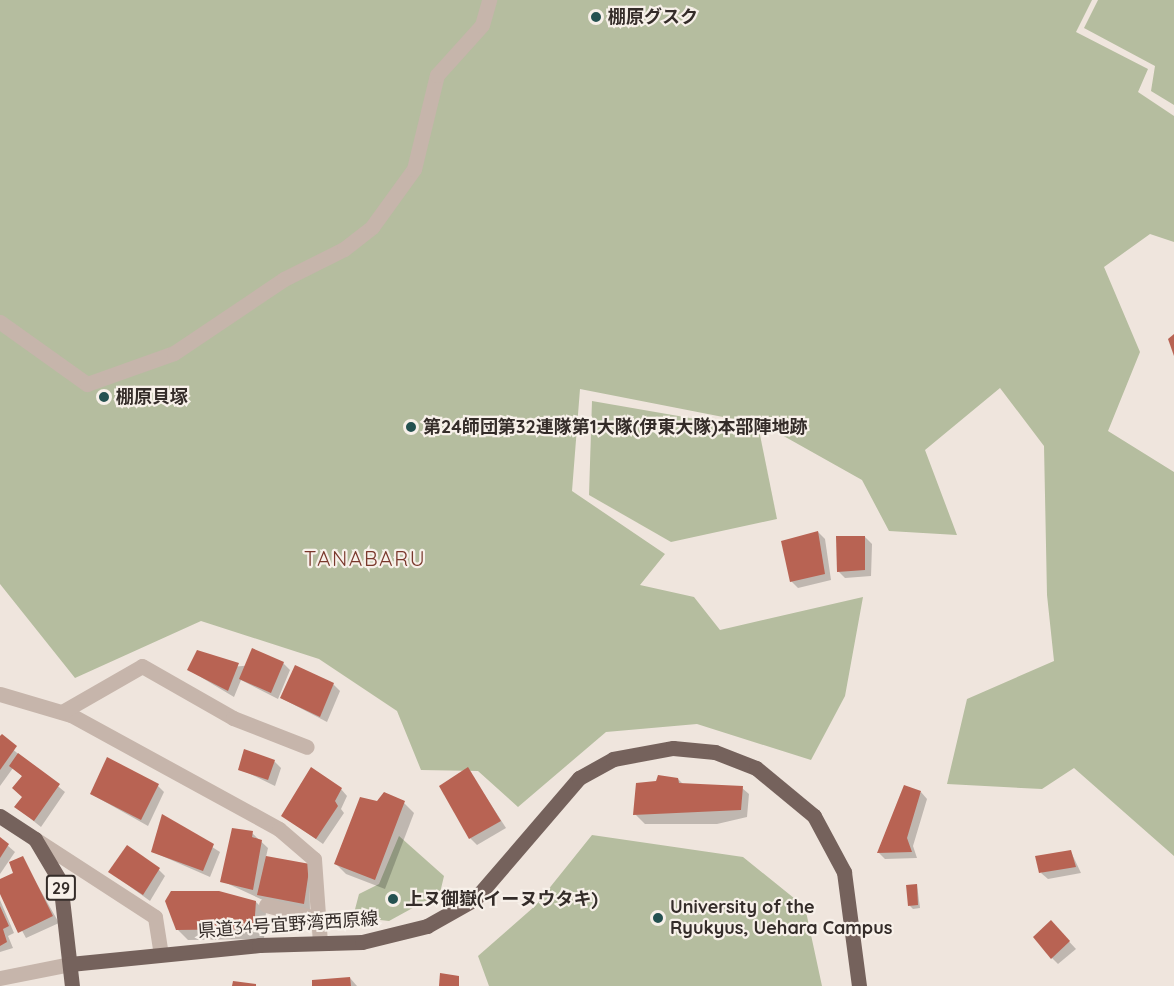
<!DOCTYPE html>
<meta charset="utf-8">
<style>
body{margin:0}
#map{position:relative;width:1174px;height:986px;overflow:hidden;background:#efe5dd;font-family:Quicksand,"Noto Sans JP",sans-serif}
div>[style]{position:absolute}
.green>*{inset:0;background:#b5bd9f}
.shadow>*{inset:0;background:#0003}
.building>*{inset:0;background:#b86353}
.minor>*{height:15px;margin:-7.5px;padding:0 7.5px;transform-origin:7.5px;border-radius:7.5px;background:#c6b5ab}
.major>*{height:15px;margin:-7.5px;padding:0 7.5px;transform-origin:7.5px;border-radius:7.5px;background:#75625c}
.dots>*{width:16px;height:16px;translate:-50% -50%;box-sizing:border-box;border:3px solid #f7f0e9;border-radius:50%}
span{translate:-50% -50%;white-space:nowrap;text-align:center;line-height:1.15;-webkit-text-stroke:4.5px #f7f0e9;paint-order:stroke}
.shield-label span{padding:2px 4px;background:#f7f0e9;border:2px solid;border-radius:4px;-webkit-text-stroke-width:0}
.shield-label{font-size:16px;color:#342c29;font-weight:700}
.poi-label{font-size:18px;color:#342c29;font-weight:700}
.left{translate:0 -50%;text-align:left}
.street-label{font-size:18px;color:#342c29}
.quarter-label{font-size:21px;color:#7a382c;letter-spacing:1.5px}
</style>
<div id="map">
<div class="green">
<div style="clip-path:polygon(0 0,1092px 0,1076px 32px,1148px 69px,1138px 92px,1174px 116px,1174px 242px,1150px 234px,1104px 267px,1140px 352px,1108px 431px,1174px 472px,1174px 856px,1074px 768px,1042px 789px,947px 784px,967px 699px,1054px 661px,1047px 595px,1044px 446px,1000px 388px,925px 450px,957px 535px,889px 531px,862px 480px,764px 425px,580px 389px,572px 491px,665px 554px,640px 585px,694px 597px,720px 630px,863px 597px,845px 696px,811px 760px,697px 724px,606px 732px,518px 807px,478px 771px,421px 770px,397px 711px,319px 659px,201px 621px,75px 678px,0 584px)"></div>
<div style="clip-path:polygon(1098px 0,1174px 0,1174px 105px,1151px 91px,1155px 66px,1084px 28px)"></div>
<div style="clip-path:polygon(592px 401px,759px 430px,777px 519px,671px 542px,589px 495px)"></div>
<div style="clip-path:polygon(592px 835px,743px 857px,805px 907px,822px 986px,489px 986px,478px 956px,535px 906px)"></div>
<div style="clip-path:polygon(399px 836px,444px 876px,440px 893px,389px 921px,353px 917px,359px 894px,379px 884px)"></div>
</div>
<div class="shadow">
<div style="clip-path:polygon(818px 532px,825px 539px,831px 580px,798px 588px,791px 581px)"></div>
<div style="clip-path:polygon(865px 537px,872px 544px,871px 576px,845px 578px,838px 571px)"></div>
<div style="clip-path:polygon(283px 663px,290px 670px,278px 699px,241px 680px,234px 697px,189px 670px)"></div>
<div style="clip-path:polygon(333px 684px,340px 691px,327px 722px,281px 698px)"></div>
<div style="clip-path:polygon(0 739px,65px 792px,41px 827px,16px 807px,24px 797px,23px 777px,13px 768px,0 786px)"></div>
<div style="clip-path:polygon(274px 761px,281px 768px,275px 786px,240px 769px)"></div>
<div style="clip-path:polygon(468px 769px,506px 828px,477px 845px,470px 838px)"></div>
<div style="clip-path:polygon(678px 779px,683px 784px,742px 788px,749px 794px,747px 817px,717px 824px,645px 824px,635px 814px)"></div>
<div style="clip-path:polygon(158px 786px,164px 792px,148px 826px,91px 794px)"></div>
<div style="clip-path:polygon(341px 789px,347px 796px,341px 809px,344px 813px,323px 844px,283px 816px)"></div>
<div style="clip-path:polygon(921px 792px,927px 799px,913px 846px,917px 858px,885px 859px,879px 853px)"></div>
<div style="clip-path:polygon(378px 803px,404px 803px,414px 813px,385px 889px,346px 874px,336px 864px)"></div>
<div style="clip-path:polygon(163px 816px,220px 852px,210px 877px,153px 852px)"></div>
<div style="clip-path:polygon(252px 833px,268px 848px,266px 857px,309px 866px,310px 910px,265px 901px,222px 881px)"></div>
<div style="clip-path:polygon(0 839px,15px 852px,0 874px)"></div>
<div style="clip-path:polygon(1071px 852px,1081px 873px,1048px 879px,1041px 873px)"></div>
<div style="clip-path:polygon(22px 858px,59px 923px,26px 938px,0 890px,0 881px,14px 874px)"></div>
<div style="clip-path:polygon(159px 870px,165px 876px,150px 901px,110px 872px)"></div>
<div style="clip-path:polygon(917px 885px,920px 908px,913px 909px,910px 906px)"></div>
<div style="clip-path:polygon(0 900px,14px 933px,8px 936px,13px 948px,0 952px)"></div>
<div style="clip-path:polygon(256px 902px,266px 912px,264px 939px,188px 940px,177px 929px)"></div>
<div style="clip-path:polygon(1051px 922px,1076px 949px,1058px 964px,1052px 958px)"></div>
<div style="clip-path:polygon(350px 978px,357px 986px,314px 986px)"></div>
</div>
<div class="building">
<div style="clip-path:polygon(1174px 334px,1174px 356px,1168px 339px)"></div>
<div style="clip-path:polygon(818px 531px,825px 574px,790px 582px,781px 541px)"></div>
<div style="clip-path:polygon(836px 536px,865px 536px,865px 570px,837px 572px)"></div>
<div style="clip-path:polygon(252px 648px,284px 662px,271px 693px,239px 679px)"></div>
<div style="clip-path:polygon(197px 650px,239px 663px,228px 691px,187px 670px)"></div>
<div style="clip-path:polygon(295px 665px,334px 683px,320px 717px,280px 698px)"></div>
<div style="clip-path:polygon(2px 734px,17px 746px,0 770px,0 736px)"></div>
<div style="clip-path:polygon(244px 749px,275px 760px,268px 780px,238px 770px)"></div>
<div style="clip-path:polygon(18px 753px,60px 784px,34px 821px,14px 807px,22px 797px,12px 788px,22px 776px,9px 766px)"></div>
<div style="clip-path:polygon(107px 757px,159px 784px,141px 820px,90px 794px)"></div>
<div style="clip-path:polygon(311px 767px,342px 788px,335px 801px,338px 806px,316px 839px,281px 816px)"></div>
<div style="clip-path:polygon(468px 767px,501px 821px,469px 839px,439px 786px)"></div>
<div style="clip-path:polygon(658px 775px,678px 778px,679px 783px,743px 786px,741px 810px,633px 815px,636px 783px,656px 781px)"></div>
<div style="clip-path:polygon(904px 785px,921px 791px,907px 838px,912px 852px,877px 853px)"></div>
<div style="clip-path:polygon(384px 792px,405px 801px,375px 880px,334px 864px,360px 797px,377px 801px)"></div>
<div style="clip-path:polygon(162px 814px,214px 844px,203px 871px,151px 852px)"></div>
<div style="clip-path:polygon(232px 828px,253px 831px,252px 837px,262px 840px,253px 890px,220px 882px)"></div>
<div style="clip-path:polygon(0 837px,9px 844px,0 858px)"></div>
<div style="clip-path:polygon(127px 845px,160px 868px,143px 895px,108px 872px)"></div>
<div style="clip-path:polygon(1071px 850px,1076px 867px,1039px 873px,1035px 856px)"></div>
<div style="clip-path:polygon(23px 856px,53px 916px,18px 933px,0 894px,0 879px,13px 873px,9px 862px)"></div>
<div style="clip-path:polygon(266px 856px,310px 864px,304px 904px,257px 895px)"></div>
<div style="clip-path:polygon(917px 884px,918px 905px,908px 906px,906px 885px)"></div>
<div style="clip-path:polygon(171px 891px,219px 891px,256px 901px,254px 929px,176px 930px,165px 901px)"></div>
<div style="clip-path:polygon(0 906px,9px 926px,3px 929px,7px 942px,0 946px)"></div>
<div style="clip-path:polygon(1051px 920px,1070px 941px,1051px 959px,1033px 937px)"></div>
<div style="clip-path:polygon(440px 973px,459px 976px,459px 986px,439px 986px)"></div>
<div style="clip-path:polygon(350px 977px,351px 986px,312px 986px,312px 980px)"></div>
<div style="clip-path:polygon(233px 981px,256px 984px,256px 986px,232px 986px)"></div>
</div>
<div class="minor">
<div style="left:0;top:322px;width:107px;rotate:35.5deg"></div>
<div style="left:87px;top:384px;width:92px;rotate:-19.6deg"></div>
<div style="left:174px;top:353px;width:133px;rotate:-33.9deg"></div>
<div style="left:284px;top:279px;width:67px;rotate:-26.6deg"></div>
<div style="left:344px;top:249px;width:36px;rotate:-38deg"></div>
<div style="left:372px;top:227px;width:72px;rotate:-54.1deg"></div>
<div style="left:414px;top:169px;width:97px;rotate:-76.3deg"></div>
<div style="left:437px;top:75px;width:67px;rotate:-48deg"></div>
<div style="left:482px;top:25px;width:26px;rotate:-74deg"></div>
<div style="left:0;top:694px;width:74px;rotate:16.5deg"></div>
<div style="left:71px;top:715px;width:237px;rotate:28.7deg"></div>
<div style="left:279px;top:829px;width:46px;rotate:40.6deg"></div>
<div style="left:314px;top:859px;width:84px;rotate:85.9deg"></div>
<div style="left:62px;top:712px;width:92px;rotate:-29.9deg"></div>
<div style="left:142px;top:666px;width:105px;rotate:29.7deg"></div>
<div style="left:233px;top:718px;width:79px;rotate:21.4deg"></div>
<div style="left:35px;top:839px;width:143px;rotate:33deg"></div>
<div style="left:155px;top:917px;width:36px;rotate:81deg"></div>
<div style="left:266px;top:905px;width:55px;rotate:14.8deg"></div>
<div style="left:0;top:978px;width:71px;rotate:-11.3deg"></div>
</div>
<div class="major">
<div style="left:0;top:816px;width:42px;rotate:33.3deg"></div>
<div style="left:35px;top:839px;width:49px;rotate:59.2deg"></div>
<div style="left:60px;top:881px;width:106px;rotate:83.5deg"></div>
<div style="left:70px;top:964px;width:190px;rotate:-5.7deg"></div>
<div style="left:259px;top:945px;width:103px;rotate:-1.7deg"></div>
<div style="left:362px;top:942px;width:67px;rotate:-13.8deg"></div>
<div style="left:427px;top:926px;width:55px;rotate:-29.4deg"></div>
<div style="left:475px;top:899px;width:160px;rotate:-49.3deg"></div>
<div style="left:579px;top:778px;width:39px;rotate:-29deg"></div>
<div style="left:613px;top:759px;width:61px;rotate:-10.4deg"></div>
<div style="left:673px;top:748px;width:42px;rotate:5.4deg"></div>
<div style="left:715px;top:752px;width:44px;rotate:21.3deg"></div>
<div style="left:756px;top:768px;width:75px;rotate:39.6deg"></div>
<div style="left:814px;top:816px;width:64px;rotate:61.8deg"></div>
<div style="left:844px;top:872px;width:115px;rotate:82.5deg"></div>
</div>
<div class="dots">
<div style="left:596px;top:17px;background:#245150"></div>
<div style="left:104px;top:397px;background:#245150"></div>
<div style="left:411px;top:427px;background:#245150"></div>
<div style="left:393px;top:899px;background:#245150"></div>
<div style="left:658px;top:918px;background:#245150"></div>
</div>
<div class="shield-label">
<span style="left:61px;top:888px">29</span>
</div>
<div class="poi-label">
<span class="left" style="left:608px;top:17px">棚原グスク</span>
<span class="left" style="left:116px;top:397px">棚原貝塚</span>
<span class="left" style="left:423px;top:427px">第24師団第32連隊第1大隊(伊東大隊)本部陣地跡</span>
<span class="left" style="left:405px;top:899px">上ヌ御嶽(イーヌウタキ)</span>
<span class="left" style="left:670px;top:918px">University of the<br>Ryukyus, Uehara Campus</span>
</div>
<div class="street-label">
<span style="left:288px;top:925px;rotate:-4deg">県道34号宜野湾西原線</span>
</div>
<div class="quarter-label">
<span style="left:365px;top:558px">TANABARU</span>
</div>
</div>
